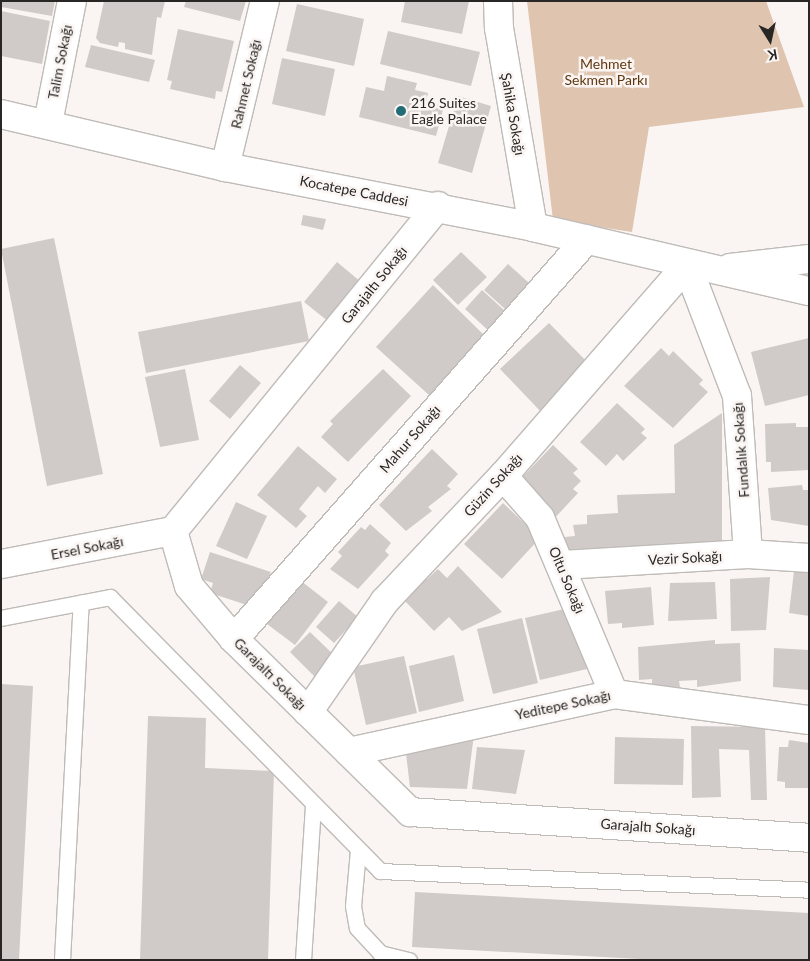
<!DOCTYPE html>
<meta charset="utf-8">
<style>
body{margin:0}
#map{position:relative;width:810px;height:961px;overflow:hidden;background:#faf5f2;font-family:Lato,sans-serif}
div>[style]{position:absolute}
.green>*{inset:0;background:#dfc4af}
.building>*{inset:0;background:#d0cbc8}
.roads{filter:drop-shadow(1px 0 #bfbbb7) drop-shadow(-1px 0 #bfbbb7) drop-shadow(0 1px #bfbbb7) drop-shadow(0 -1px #bfbbb7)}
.lane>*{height:15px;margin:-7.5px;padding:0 7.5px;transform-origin:7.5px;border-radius:7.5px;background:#fff}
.street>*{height:28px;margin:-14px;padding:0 14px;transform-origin:14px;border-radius:14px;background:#fff}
.secondary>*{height:28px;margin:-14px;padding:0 14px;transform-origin:14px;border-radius:14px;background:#fff}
.dots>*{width:14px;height:14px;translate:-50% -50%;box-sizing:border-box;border:2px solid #faf5f2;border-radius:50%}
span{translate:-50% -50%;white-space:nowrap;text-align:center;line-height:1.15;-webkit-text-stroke:5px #faf5f2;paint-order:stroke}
.street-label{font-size:14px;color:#282725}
.park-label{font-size:14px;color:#603710}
.poi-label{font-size:14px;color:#282725}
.left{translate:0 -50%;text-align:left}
.frame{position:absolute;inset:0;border:2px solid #282725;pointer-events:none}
.north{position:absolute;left:745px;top:15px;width:50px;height:50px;-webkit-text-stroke:4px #faf5f2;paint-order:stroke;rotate:170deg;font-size:14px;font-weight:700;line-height:20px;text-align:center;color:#282725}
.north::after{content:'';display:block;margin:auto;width:18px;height:22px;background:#282725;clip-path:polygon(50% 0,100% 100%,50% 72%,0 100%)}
</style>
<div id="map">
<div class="green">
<div style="clip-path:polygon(527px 1px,766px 1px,804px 107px,649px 127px,632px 232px,553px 220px)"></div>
</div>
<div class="building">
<div style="clip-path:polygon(1px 1px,55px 1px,52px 16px,1px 7px)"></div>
<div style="clip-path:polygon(104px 1px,165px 1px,161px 18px,157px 17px,152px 55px,125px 49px,125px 43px,119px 42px,118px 47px,100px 43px,96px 38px)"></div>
<div style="clip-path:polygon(186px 1px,246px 1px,240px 21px,184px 7px)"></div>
<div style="clip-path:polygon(405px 1px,469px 1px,462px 34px,401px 22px)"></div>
<div style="clip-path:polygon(297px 4px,364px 19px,354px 66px,286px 51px)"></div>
<div style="clip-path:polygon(1px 11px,50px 21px,42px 64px,1px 56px)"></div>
<div style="clip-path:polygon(178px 29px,234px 41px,222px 92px,216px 91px,215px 99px,170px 89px,172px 81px,167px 80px)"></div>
<div style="clip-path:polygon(388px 31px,480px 52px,471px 86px,380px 64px)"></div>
<div style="clip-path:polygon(91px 45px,155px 60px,149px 82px,85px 67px)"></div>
<div style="clip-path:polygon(282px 58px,335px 69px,325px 116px,272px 104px)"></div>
<div style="clip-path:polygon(387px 76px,417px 83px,415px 90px,428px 93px,426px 102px,444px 106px,436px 136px,359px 117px,366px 87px,384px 91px)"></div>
<div style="clip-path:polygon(458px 96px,491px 106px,472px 173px,438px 163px)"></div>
<div style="clip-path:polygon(303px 215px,326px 219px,323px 230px,301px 225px)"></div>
<div style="clip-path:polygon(54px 238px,103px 474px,47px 486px,1px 249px)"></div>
<div style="clip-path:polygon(461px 252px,487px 277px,458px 305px,433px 280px)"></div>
<div style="clip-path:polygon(337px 262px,361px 282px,329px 322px,304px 302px)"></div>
<div style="clip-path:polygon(508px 264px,538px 291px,514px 317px,484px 290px)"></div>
<div style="clip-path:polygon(433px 285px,485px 336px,430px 396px,376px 347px)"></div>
<div style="clip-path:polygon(482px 290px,514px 319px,491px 333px,465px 309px)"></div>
<div style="clip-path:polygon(301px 301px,309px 341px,146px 373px,138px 332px)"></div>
<div style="clip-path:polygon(549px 323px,592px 367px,543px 414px,500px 369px)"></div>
<div style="clip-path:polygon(809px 338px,809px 395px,765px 406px,751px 352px)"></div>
<div style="clip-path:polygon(661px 348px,669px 356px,673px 351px,703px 380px,699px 384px,708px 392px,673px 428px,624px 386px)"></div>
<div style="clip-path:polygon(240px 365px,261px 383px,230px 419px,209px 401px)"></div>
<div style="clip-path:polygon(185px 369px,199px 440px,160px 447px,145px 377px)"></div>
<div style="clip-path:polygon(383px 369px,411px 396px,348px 462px,321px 437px,333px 424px,330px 421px)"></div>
<div style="clip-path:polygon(617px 403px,645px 429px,641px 433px,647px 438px,623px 461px,617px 454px,606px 466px,580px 442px)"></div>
<div style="clip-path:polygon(722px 413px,722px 549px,567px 552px,565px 537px,575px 536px,573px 525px,587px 524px,587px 515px,618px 513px,617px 495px,675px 493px,674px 445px)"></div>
<div style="clip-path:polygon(796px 423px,796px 427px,809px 427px,809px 470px,771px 472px,771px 462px,766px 462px,765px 424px)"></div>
<div style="clip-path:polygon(553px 445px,578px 469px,573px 473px,581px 481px,573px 489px,578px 493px,552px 521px,514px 486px)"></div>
<div style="clip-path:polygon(298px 446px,337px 479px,325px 493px,318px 486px,299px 509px,307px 516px,296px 528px,257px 495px)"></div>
<div style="clip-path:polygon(432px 449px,458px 474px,447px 486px,451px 489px,428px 507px,432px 511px,406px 531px,379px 505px)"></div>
<div style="clip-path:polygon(802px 485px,803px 490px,809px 490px,809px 526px,771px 520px,768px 488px)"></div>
<div style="clip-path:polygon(236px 502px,267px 516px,247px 559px,216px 546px)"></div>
<div style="clip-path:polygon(503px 503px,540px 538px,502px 579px,464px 544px)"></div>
<div style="clip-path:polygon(370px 524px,391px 543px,385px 551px,389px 555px,358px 589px,330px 569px,342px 556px,338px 552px,361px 527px,365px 530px)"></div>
<div style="clip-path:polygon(210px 552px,271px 572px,256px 601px,249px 598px,247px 605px,210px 593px,213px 583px,201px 579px)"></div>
<div style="clip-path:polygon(458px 566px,502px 612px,462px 631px,449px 617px,434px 631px,404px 600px,424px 576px,427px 579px,438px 569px,447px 578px)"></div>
<div style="clip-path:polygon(794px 571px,809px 573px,809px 616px,789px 613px)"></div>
<div style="clip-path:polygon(770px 577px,766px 630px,731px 631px,730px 579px)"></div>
<div style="clip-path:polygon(301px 581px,328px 602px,295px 645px,267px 624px)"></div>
<div style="clip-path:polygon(715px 582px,717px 619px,668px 621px,670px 583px)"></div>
<div style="clip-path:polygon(651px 587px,654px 625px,622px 628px,622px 623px,608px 624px,605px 591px)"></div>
<div style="clip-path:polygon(339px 601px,358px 617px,334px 643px,316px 627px)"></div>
<div style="clip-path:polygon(573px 607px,587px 669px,540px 680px,525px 618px)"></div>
<div style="clip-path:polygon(522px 618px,538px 683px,493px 694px,477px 629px)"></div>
<div style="clip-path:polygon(310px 632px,337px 658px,317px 679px,290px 652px)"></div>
<div style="clip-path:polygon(715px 640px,715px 644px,740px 643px,741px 681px,697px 687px,697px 680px,679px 681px,680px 687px,652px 688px,652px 679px,639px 680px,638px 647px)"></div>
<div style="clip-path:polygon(774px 648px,809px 650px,809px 690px,773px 687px)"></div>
<div style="clip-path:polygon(454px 655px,464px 701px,419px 712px,409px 666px)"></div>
<div style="clip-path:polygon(404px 656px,417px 713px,366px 725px,353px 667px)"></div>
<div style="clip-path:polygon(1px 684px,33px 686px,19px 960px,1px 960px)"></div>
<div style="clip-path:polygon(148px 716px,206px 718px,205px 768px,274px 771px,268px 960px,140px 960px)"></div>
<div style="clip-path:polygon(691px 726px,765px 727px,767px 800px,751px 800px,749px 750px,719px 749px,721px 797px,692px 798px)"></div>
<div style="clip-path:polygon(474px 734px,467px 789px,410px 787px,405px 745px)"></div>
<div style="clip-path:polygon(615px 737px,684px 739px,683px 785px,614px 784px)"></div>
<div style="clip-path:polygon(789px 740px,809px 743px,809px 788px,785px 788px,785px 782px,777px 781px,779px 747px,788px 747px)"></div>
<div style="clip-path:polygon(477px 747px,525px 750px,516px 794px,472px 789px)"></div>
<div style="clip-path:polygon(415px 892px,809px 913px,809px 960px,659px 960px,412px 947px)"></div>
</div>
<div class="roads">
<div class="lane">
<div style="left:1px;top:618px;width:111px;rotate:-10.9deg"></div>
<div style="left:110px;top:597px;width:385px;rotate:45.4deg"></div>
<div style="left:380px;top:871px;width:429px;rotate:2.5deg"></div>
<div style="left:358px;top:850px;width:56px;rotate:95.1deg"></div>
<div style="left:353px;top:906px;width:22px;rotate:80deg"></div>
<div style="left:357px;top:928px;width:34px;rotate:47deg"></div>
<div style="left:380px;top:953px;width:30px;rotate:14deg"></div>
<div style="left:62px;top:960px;width:358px;rotate:-87deg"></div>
<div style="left:303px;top:960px;width:155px;rotate:-86.3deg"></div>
</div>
<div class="street">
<div style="left:498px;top:1px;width:27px;rotate:88deg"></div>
<div style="left:499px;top:28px;width:202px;rotate:80.3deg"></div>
<div style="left:48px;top:123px;width:124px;rotate:-78.9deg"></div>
<div style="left:225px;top:167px;width:171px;rotate:-76.5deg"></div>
<div style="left:438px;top:206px;width:419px;rotate:129.2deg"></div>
<div style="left:173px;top:531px;width:57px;rotate:73.8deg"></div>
<div style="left:189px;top:586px;width:70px;rotate:49.7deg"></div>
<div style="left:234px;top:639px;width:247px;rotate:44.5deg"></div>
<div style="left:410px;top:812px;width:400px;rotate:3.7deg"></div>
<div style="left:503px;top:476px;width:56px;rotate:48.6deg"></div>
<div style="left:540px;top:518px;width:191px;rotate:67.2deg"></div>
<div style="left:1px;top:564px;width:175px;rotate:-10.9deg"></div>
<div style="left:562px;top:565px;width:186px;rotate:-3.4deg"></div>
<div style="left:748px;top:554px;width:61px;rotate:3.8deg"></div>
<div style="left:234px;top:639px;width:533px;rotate:-48.57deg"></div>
<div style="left:308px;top:712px;width:135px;rotate:-55.3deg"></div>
<div style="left:385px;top:601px;width:172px;rotate:-46.7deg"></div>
<div style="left:503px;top:476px;width:280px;rotate:-48.9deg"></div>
<div style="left:687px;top:265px;width:140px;rotate:69.1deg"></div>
<div style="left:737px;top:396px;width:158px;rotate:86deg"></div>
<div style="left:349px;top:752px;width:271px;rotate:-12.3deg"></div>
<div style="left:614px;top:694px;width:197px;rotate:7.6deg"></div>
</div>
<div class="secondary">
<div style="left:1px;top:114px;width:230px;rotate:13.3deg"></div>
<div style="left:225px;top:167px;width:314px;rotate:11deg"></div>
<div style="left:533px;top:227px;width:283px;rotate:13.1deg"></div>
<div style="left:730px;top:268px;width:80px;rotate:-6.5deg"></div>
</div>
</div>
<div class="dots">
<div style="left:401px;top:111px;background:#226c76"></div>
</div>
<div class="street-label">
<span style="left:60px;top:62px;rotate:-79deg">Talim Sokağı</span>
<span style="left:246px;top:84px;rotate:-77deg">Rahmet Sokağı</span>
<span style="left:513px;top:114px;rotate:80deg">Şahika Sokağı</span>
<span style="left:354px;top:191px;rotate:11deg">Kocatepe Caddesi</span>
<span style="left:374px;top:285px;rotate:-51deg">Garajaltı Sokağı</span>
<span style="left:410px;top:439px;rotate:-49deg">Mahur Sokağı</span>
<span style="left:741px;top:450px;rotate:-94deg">Fundalık Sokağı</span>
<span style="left:493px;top:485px;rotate:-48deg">Güzin Sokağı</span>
<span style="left:87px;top:548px;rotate:-11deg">Ersel Sokağı</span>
<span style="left:685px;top:558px;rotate:-3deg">Vezir Sokağı</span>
<span style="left:567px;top:580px;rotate:67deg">Oltu Sokağı</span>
<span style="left:270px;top:674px;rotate:45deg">Garajaltı Sokağı</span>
<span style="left:563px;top:705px;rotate:-12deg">Yeditepe Sokağı</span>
<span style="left:648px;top:827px;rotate:4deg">Garajaltı Sokağı</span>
</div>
<div class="park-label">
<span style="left:606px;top:72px">Mehmet<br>Sekmen Parkı</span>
</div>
<div class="poi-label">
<span class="left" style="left:411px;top:111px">216 Suites<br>Eagle Palace</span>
</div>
<div class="frame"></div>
<div class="north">K</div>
</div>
